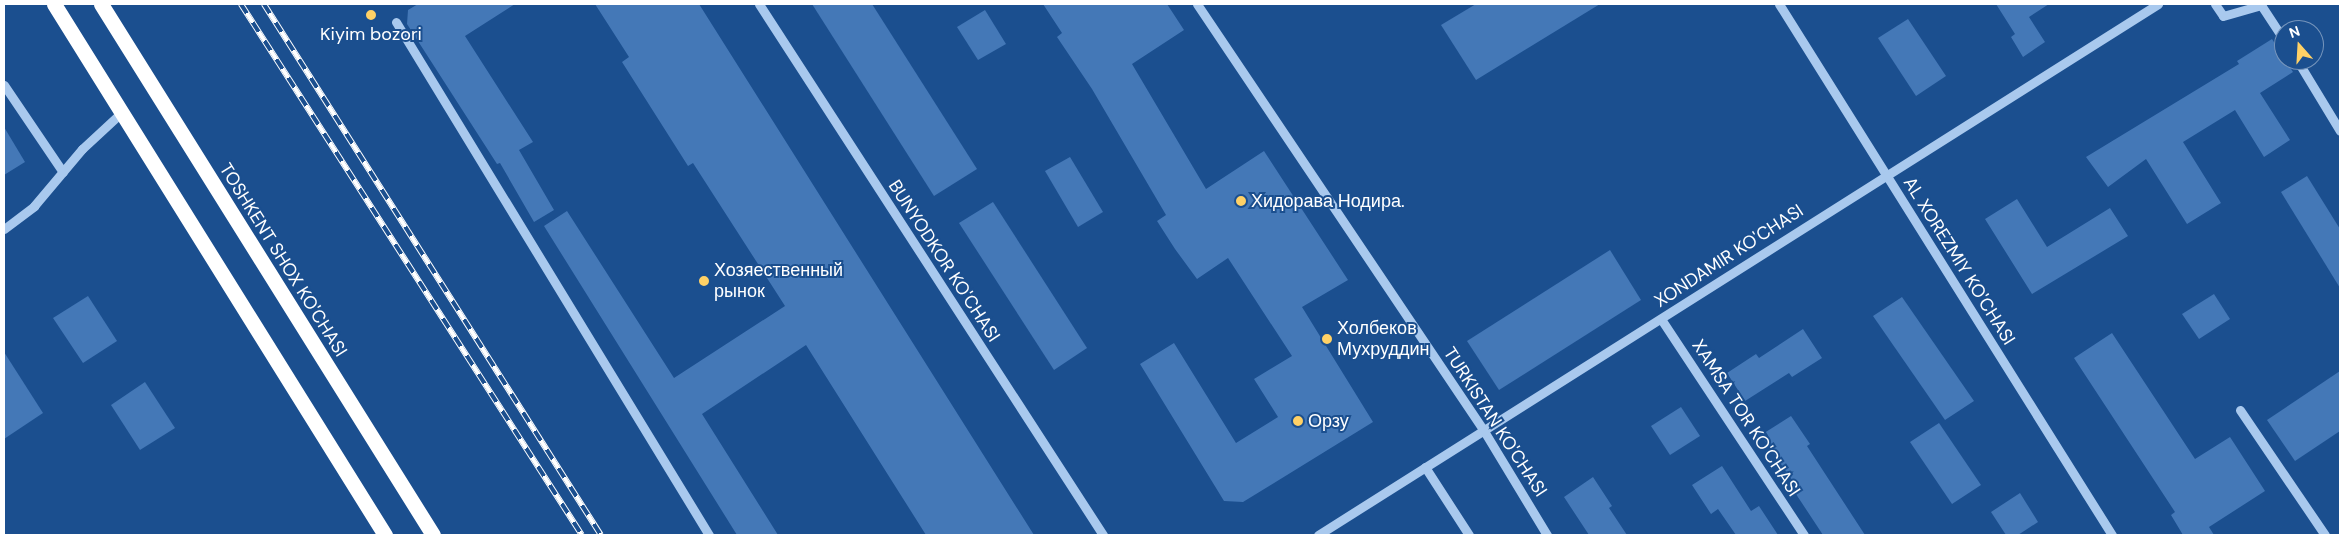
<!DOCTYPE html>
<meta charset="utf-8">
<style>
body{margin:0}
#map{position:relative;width:2344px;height:539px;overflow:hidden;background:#1b4f8f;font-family:"DM Sans",sans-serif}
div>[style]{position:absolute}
.building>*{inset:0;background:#4478b7}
.minor>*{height:9px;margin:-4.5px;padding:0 4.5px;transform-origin:4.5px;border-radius:4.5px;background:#a9c9ee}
.highway>*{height:15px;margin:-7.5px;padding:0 7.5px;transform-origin:7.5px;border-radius:7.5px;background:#fff}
.rail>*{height:5.5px;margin-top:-2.75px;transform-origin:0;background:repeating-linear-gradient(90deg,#1b4f8f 0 11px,#fff 0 22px);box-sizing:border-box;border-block:1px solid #fff}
.dots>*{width:14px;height:14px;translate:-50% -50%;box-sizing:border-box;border:2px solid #1b4f8f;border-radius:50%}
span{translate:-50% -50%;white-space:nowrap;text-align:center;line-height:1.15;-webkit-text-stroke:4px #1b4f8f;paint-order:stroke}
.poi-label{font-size:18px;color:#fff}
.left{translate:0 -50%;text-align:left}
.street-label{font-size:18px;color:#fff}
.frame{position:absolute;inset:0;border:5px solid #fff;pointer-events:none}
.north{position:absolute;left:2274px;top:20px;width:50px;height:50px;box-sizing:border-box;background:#1b4f8f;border:1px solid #7695bc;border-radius:50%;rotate:341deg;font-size:14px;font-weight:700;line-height:20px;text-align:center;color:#fff}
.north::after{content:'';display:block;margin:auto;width:18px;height:22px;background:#ffd166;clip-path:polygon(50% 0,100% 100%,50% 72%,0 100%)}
</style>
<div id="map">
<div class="building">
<div style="clip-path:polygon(418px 4px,515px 4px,465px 36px,533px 142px,519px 150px,554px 210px,534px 222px,500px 163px,497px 164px,407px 24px,408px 10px)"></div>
<div style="clip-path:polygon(595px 4px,699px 4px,1034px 535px,926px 535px,806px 345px,702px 414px,778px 535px,737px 535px,544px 226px,567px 211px,674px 378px,785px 306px,693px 163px,688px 166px,622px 62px,629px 57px)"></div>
<div style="clip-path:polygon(812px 4px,872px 4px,977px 169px,934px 196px)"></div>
<div style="clip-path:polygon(1043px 4px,1167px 4px,1184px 30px,1132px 64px,1206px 189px,1264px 151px,1348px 280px,1302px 307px,1373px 422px,1243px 502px,1224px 501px,1140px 364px,1174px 343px,1236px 443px,1278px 417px,1254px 379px,1292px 356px,1228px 258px,1197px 279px,1175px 249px,1157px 221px,1166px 215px,1092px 89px,1057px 37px,1062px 33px)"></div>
<div style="clip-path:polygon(1476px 4px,1600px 4px,1476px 80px,1441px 25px)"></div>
<div style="clip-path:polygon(1996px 4px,2049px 4px,2029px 17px,2045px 42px,2023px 57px,2011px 37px,2015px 34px)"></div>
<div style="clip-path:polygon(985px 10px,1006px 44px,978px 60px,957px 27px)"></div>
<div style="clip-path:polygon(1908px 19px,1946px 76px,1916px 96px,1878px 38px)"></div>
<div style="clip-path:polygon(2272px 39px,2293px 72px,2260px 93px,2290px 140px,2264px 157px,2235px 110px,2183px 142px,2221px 203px,2187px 224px,2146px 159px,2108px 187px,2086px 157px,2239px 64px,2237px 61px)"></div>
<div style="clip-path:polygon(4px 127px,25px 162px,4px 175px)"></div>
<div style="clip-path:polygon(1070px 157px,1103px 212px,1078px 227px,1045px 171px)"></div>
<div style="clip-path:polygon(2307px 176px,2340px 229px,2340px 288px,2281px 192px)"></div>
<div style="clip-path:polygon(2017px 199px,2047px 247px,2110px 208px,2128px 236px,2032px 294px,1985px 219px)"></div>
<div style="clip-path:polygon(993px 202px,1087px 348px,1054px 370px,959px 223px)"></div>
<div style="clip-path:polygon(1610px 250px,1641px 300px,1499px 390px,1467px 341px)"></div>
<div style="clip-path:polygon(2214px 294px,2230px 319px,2199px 339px,2182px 314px)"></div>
<div style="clip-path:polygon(88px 296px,117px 341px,83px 363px,53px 318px)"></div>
<div style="clip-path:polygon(1902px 297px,1974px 401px,1945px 420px,1873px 316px)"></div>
<div style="clip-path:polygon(1803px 329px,1822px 358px,1792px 377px,1789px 373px,1745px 401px,1727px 373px,1756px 354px,1759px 358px)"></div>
<div style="clip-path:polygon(2112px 333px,2195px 459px,2230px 437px,2265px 491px,2209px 527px,2214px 535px,2183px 535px,2171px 515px,2175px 512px,2074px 358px)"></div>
<div style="clip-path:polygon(4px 352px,43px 413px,4px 439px)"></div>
<div style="clip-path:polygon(2340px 371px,2340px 431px,2295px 461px,2267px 420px)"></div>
<div style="clip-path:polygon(145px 382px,175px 428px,140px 450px,111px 405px)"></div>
<div style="clip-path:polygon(1681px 407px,1700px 436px,1670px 455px,1651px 426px)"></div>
<div style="clip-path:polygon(1791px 416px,1810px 444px,1807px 446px,1865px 535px,1823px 535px,1790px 485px,1794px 483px,1761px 435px)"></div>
<div style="clip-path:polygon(1939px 423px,1981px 485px,1952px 504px,1910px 442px)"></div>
<div style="clip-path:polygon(1722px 466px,1751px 511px,1759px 506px,1778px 535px,1736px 535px,1718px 509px,1711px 514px,1692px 485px)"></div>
<div style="clip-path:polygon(1593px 477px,1612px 506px,1609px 508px,1627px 535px,1589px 535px,1564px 497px)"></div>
<div style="clip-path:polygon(2020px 493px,2038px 522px,2018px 535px,2006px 535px,1991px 512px)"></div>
</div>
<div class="minor">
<div style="left:759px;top:4px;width:633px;rotate:57.06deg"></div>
<div style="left:1197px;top:4px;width:514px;rotate:56.09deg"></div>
<div style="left:1484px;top:431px;width:122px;rotate:58.8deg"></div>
<div style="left:1779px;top:4px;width:627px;rotate:57.91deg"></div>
<div style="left:2215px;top:4px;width:14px;rotate:56deg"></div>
<div style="left:2223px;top:16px;width:40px;rotate:-16deg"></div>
<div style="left:2261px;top:5px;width:42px;rotate:56.7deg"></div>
<div style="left:396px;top:22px;width:601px;rotate:58.61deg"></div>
<div style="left:2297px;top:60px;width:83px;rotate:58.8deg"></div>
<div style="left:4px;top:85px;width:105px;rotate:55.9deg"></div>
<div style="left:4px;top:229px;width:38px;rotate:-37deg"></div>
<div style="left:34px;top:206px;width:75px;rotate:-49.9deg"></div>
<div style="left:82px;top:149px;width:56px;rotate:-42.8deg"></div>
<div style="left:1661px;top:319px;width:259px;rotate:56.5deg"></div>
<div style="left:2240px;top:410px;width:151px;rotate:55.8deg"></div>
<div style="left:1425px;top:467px;width:81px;rotate:57.1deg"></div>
<div style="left:1318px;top:535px;width:994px;rotate:-32.3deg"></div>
</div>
<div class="highway">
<div style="left:54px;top:4px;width:626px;rotate:58.06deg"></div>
<div style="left:101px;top:4px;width:626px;rotate:57.98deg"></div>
</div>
<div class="rail">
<div style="left:241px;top:4px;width:631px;rotate:57.29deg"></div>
<div style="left:264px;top:4px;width:629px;rotate:57.6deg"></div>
</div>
<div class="dots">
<div style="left:371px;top:15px;background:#ffd166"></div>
<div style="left:1241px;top:201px;background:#ffd166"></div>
<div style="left:704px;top:281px;background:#ffd166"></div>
<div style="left:1327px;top:339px;background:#ffd166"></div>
<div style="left:1298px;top:421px;background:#ffd166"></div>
</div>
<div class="poi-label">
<span style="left:371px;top:34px">Kiyim bozori</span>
<span class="left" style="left:1251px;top:201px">Хидорава Нодира.</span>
<span class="left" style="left:714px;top:281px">Хозяественный<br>рынок</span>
<span class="left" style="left:1337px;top:339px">Холбеков<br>Мухруддин</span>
<span class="left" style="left:1308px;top:421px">Орзу</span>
</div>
<div class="street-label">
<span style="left:1729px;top:256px;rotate:-33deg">XONDAMIR KO'CHASI</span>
<span style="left:283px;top:260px;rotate:58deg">TOSHKENT SHOX KO'CHASI</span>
<span style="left:944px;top:261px;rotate:57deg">BUNYODKOR KO'CHASI</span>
<span style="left:1959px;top:261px;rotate:58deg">AL XOREZMIY KO'CHASI</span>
<span style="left:1746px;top:418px;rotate:57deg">XAMSA TOR KO'CHASI</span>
<span style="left:1495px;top:422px;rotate:57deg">TURKISTAN KO'CHASI</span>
</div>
<div class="frame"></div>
<div class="north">N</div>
</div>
